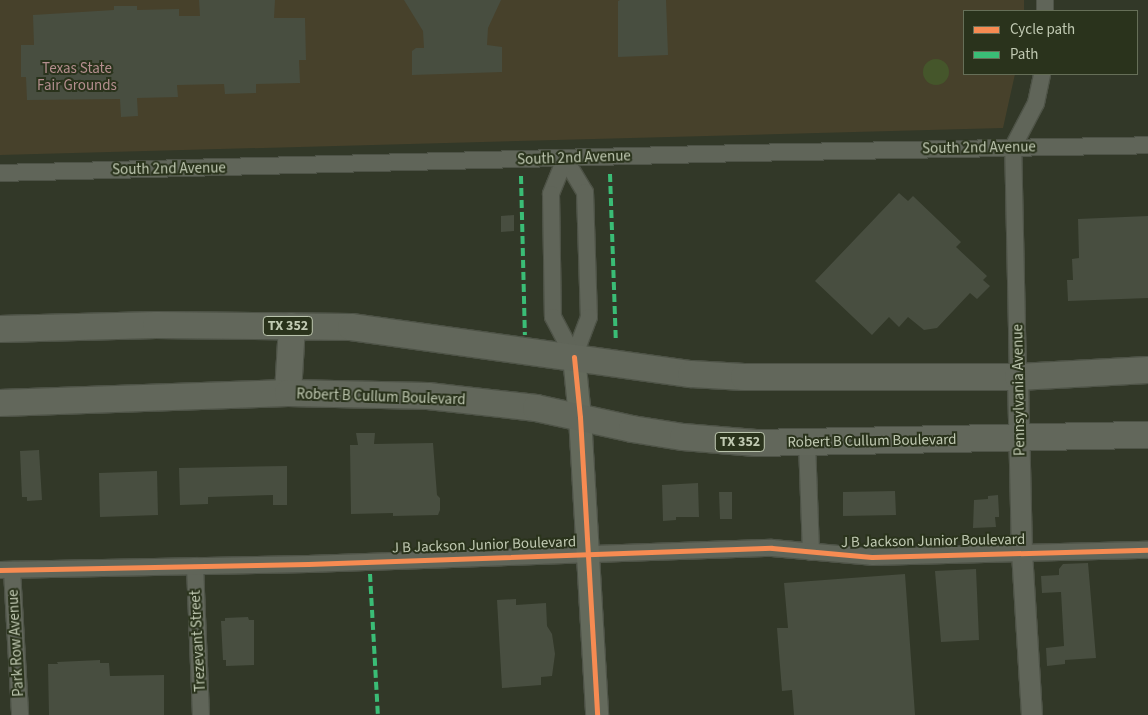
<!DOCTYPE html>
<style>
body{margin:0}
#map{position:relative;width:1148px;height:715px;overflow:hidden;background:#323828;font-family:"Source Sans 3",sans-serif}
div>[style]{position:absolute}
.green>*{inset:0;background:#47412b}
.water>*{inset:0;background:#45562b}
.round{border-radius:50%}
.building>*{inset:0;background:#484e40}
.roads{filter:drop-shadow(1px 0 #4e5347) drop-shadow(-1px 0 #4e5347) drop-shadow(0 1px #4e5347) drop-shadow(0 -1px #4e5347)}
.minor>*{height:16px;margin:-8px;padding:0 8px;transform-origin:8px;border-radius:8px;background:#606559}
.tertiary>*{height:20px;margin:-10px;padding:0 10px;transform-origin:10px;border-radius:10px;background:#606559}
.secondary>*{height:22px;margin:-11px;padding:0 11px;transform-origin:11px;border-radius:11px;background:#646a5c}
.primary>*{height:26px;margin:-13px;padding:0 13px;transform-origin:13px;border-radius:13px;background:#62675b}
.quiet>*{height:4px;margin-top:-2px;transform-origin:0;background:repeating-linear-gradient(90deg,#3abd76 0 8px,transparent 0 12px)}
.cycleway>*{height:5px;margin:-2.5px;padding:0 2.5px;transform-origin:2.5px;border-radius:2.5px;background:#f68b52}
span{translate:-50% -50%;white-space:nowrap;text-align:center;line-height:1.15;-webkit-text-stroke:4px #2a331c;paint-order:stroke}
.shield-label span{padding:1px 4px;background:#2a331c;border:1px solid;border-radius:4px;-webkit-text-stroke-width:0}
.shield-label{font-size:14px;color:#c0c9b2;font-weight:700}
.park-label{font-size:15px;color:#b48e8e}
.street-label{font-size:15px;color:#c0c9b2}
.legend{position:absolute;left:963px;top:10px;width:175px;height:65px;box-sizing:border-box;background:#2a331c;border:1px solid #666f58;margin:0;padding:6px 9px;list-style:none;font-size:15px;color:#c0c9b2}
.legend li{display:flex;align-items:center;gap:10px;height:25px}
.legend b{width:25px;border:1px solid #666f58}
</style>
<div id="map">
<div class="green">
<div style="clip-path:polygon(0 0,1024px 0,1024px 11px,964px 11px,964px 74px,1015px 74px,1003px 128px,0 155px)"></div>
</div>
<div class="water">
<div class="round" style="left:923px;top:59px;width:26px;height:26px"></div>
</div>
<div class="building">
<div style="clip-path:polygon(199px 0,275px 0,274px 18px,305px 18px,306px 60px,299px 60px,300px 83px,256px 84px,256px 93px,225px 94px,224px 84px,177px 85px,178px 97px,137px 98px,138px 116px,121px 117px,120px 99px,27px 100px,26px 77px,21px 77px,21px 45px,34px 45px,33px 15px,114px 10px,114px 6px,137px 6px,137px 10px,179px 9px,179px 16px,200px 16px)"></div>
<div style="clip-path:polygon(404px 0,501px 0,488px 28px,487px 45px,502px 47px,502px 72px,412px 75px,412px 51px,416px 48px,424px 48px,423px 31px)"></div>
<div style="clip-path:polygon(620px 0,666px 0,668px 55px,618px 57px,618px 1px)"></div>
<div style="clip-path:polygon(899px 193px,908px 201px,913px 196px,961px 242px,956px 247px,987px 276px,983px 280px,990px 286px,977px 299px,970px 293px,937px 328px,924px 330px,908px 317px,899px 327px,889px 317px,872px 335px,815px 281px)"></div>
<div style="clip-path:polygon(514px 215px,514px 231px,501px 232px,501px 216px)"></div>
<div style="clip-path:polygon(1148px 216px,1148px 298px,1068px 301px,1067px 280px,1073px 280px,1072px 259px,1079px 258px,1078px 219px)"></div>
<div style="clip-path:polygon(356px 433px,375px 433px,374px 444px,433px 443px,437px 495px,440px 498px,440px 510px,438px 515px,393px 516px,393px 513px,351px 514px,350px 445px,358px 445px)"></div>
<div style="clip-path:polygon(39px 450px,42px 500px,27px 501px,27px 497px,22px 497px,20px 451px)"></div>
<div style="clip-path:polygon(287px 466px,287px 505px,273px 505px,273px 495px,208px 497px,208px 504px,180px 505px,179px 468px)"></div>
<div style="clip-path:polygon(157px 471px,158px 515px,100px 517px,99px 473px)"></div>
<div style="clip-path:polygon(698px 483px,699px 517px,676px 517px,676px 520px,663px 521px,662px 485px)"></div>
<div style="clip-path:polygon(895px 491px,896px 515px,843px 516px,843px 492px)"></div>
<div style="clip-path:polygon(719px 492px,732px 492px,732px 519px,720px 519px)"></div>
<div style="clip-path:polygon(998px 495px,999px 513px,999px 517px,995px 517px,996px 527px,973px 528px,974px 500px,988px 499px,988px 496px)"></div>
<div style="clip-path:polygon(1088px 563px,1096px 658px,1065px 660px,1065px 664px,1047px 666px,1046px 648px,1064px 646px,1061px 592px,1042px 593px,1041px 576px,1059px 575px,1059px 569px,1063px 564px)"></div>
<div style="clip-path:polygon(976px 569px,979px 640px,941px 642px,935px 571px)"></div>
<div style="clip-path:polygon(905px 574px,915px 715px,794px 715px,792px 690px,782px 691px,777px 628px,788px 628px,784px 583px)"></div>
<div style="clip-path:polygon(516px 599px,516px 605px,546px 603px,547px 626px,552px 634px,555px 654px,552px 676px,541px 677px,541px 685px,502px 688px,497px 600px)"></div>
<div style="clip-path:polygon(248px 617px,249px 620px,254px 620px,254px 665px,226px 666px,226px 660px,223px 660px,221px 621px,225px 621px,225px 618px)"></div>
<div style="clip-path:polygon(100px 660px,100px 663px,109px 663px,110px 676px,164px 675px,164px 715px,49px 715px,48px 664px,58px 664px,57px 662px)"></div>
</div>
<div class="roads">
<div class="minor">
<div style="left:1045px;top:0;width:11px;rotate:90deg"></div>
<div style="left:565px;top:159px;width:39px;rotate:59deg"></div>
<div style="left:585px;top:192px;width:125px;rotate:88.2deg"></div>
<div style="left:589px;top:317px;width:43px;rotate:110.6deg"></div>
<div style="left:565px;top:159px;width:38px;rotate:112deg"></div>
<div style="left:551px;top:194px;width:123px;rotate:89.1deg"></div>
<div style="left:553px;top:317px;width:45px;rotate:62.3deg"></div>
<div style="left:0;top:173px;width:745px;rotate:-1.54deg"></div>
<div style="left:745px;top:153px;width:403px;rotate:-1.1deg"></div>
<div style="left:1018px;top:377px;width:230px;rotate:-91.2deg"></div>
<div style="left:1013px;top:147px;width:50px;rotate:-62.4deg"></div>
<div style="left:1036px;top:103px;width:30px;rotate:-78deg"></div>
<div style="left:807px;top:443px;width:109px;rotate:87.9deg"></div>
<div style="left:195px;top:566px;width:149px;rotate:87.7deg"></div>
<div style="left:0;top:570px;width:308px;rotate:-1.1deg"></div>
<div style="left:308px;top:564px;width:464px;rotate:-2deg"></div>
<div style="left:772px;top:548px;width:100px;rotate:5.1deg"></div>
<div style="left:872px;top:557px;width:276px;rotate:-1.5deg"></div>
<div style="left:12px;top:570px;width:145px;rotate:86.8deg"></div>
</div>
<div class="tertiary">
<div style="left:1018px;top:377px;width:175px;rotate:88.7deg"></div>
<div style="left:1022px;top:552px;width:163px;rotate:86.5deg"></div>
</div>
<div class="secondary">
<div style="left:574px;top:357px;width:60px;rotate:84.3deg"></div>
<div style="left:580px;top:417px;width:298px;rotate:86.7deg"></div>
</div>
<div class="primary">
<div style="left:0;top:329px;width:156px;rotate:-1.5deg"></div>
<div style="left:156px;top:325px;width:195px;rotate:0.6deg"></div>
<div style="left:351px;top:327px;width:343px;rotate:7.9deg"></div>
<div style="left:691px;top:374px;width:53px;rotate:3.2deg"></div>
<div style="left:744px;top:377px;width:274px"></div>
<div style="left:1018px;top:377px;width:130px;rotate:-3.1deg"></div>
<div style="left:288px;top:393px;width:67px;rotate:-86.6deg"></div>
<div style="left:0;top:403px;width:288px;rotate:-2deg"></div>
<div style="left:288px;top:393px;width:140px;rotate:1.2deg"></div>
<div style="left:428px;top:396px;width:109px;rotate:6.3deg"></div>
<div style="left:536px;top:408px;width:98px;rotate:12.3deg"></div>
<div style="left:632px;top:429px;width:52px;rotate:8.9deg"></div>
<div style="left:683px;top:437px;width:73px;rotate:4.7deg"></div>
<div style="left:756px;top:443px;width:392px;rotate:-1.2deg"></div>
</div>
</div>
<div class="quiet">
<div style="left:610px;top:174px;width:168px;rotate:88deg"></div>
<div style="left:521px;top:176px;width:159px;rotate:88.6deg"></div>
<div style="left:370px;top:574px;width:141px;rotate:86.8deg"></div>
</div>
<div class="cycleway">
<div style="left:574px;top:357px;width:60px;rotate:84.3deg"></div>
<div style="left:580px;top:417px;width:298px;rotate:86.7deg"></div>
<div style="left:0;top:570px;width:308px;rotate:-1.1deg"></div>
<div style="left:308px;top:564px;width:464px;rotate:-2deg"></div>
<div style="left:772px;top:548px;width:100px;rotate:5.1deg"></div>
<div style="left:872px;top:557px;width:276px;rotate:-1.5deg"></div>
</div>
<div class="shield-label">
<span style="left:288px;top:326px">TX 352</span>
<span style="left:740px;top:442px">TX 352</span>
</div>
<div class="park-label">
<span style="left:77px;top:77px">Texas State<br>Fair Grounds</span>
</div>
<div class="street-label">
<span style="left:979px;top:148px;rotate:-1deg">South 2nd Avenue</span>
<span style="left:574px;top:158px;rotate:-2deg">South 2nd Avenue</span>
<span style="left:169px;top:169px;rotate:-1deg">South 2nd Avenue</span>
<span style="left:1019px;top:390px;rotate:-91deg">Pennsylvania Avenue</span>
<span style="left:381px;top:397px;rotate:2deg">Robert B Cullum Boulevard</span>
<span style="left:872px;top:441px;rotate:-1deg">Robert B Cullum Boulevard</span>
<span style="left:933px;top:541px;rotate:-1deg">J B Jackson Junior Boulevard</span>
<span style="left:484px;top:545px;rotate:-2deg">J B Jackson Junior Boulevard</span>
<span style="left:198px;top:641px;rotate:-93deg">Trezevant Street</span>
<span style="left:16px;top:643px;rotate:-93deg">Park Row Avenue</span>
</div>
<ul class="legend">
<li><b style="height:6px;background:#f68b52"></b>Cycle path</li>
<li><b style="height:6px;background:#3abd76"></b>Path</li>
</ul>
</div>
